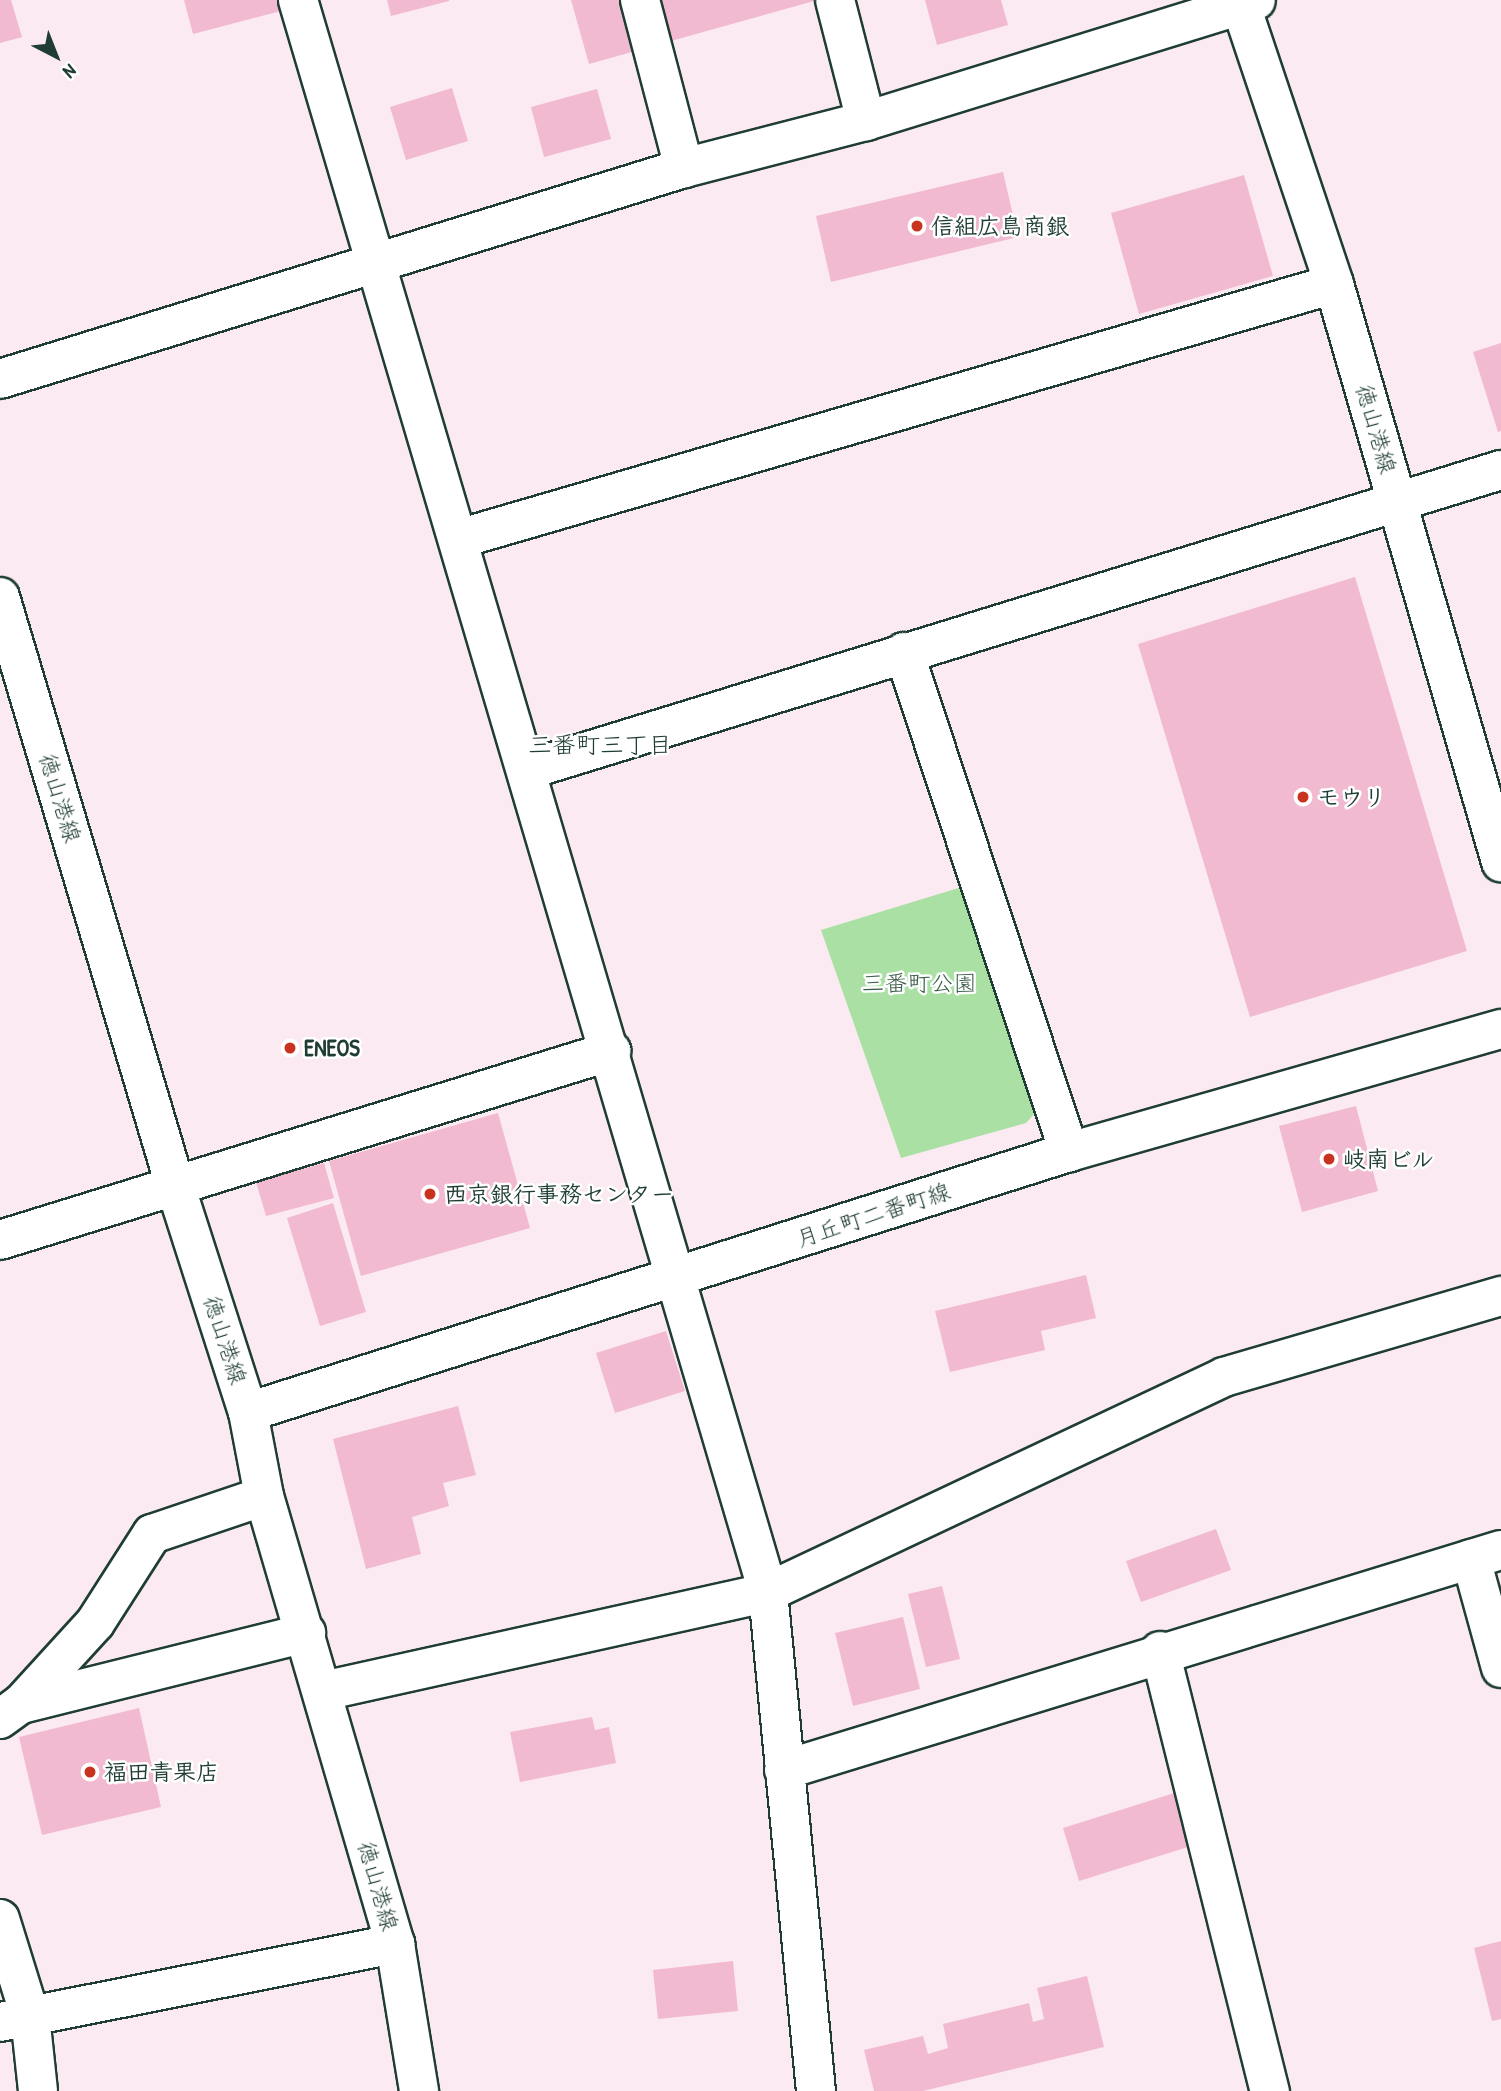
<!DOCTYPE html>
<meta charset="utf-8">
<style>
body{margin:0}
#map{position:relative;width:1501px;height:2091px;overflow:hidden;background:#fbeaf1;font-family:"Patrick Hand","Klee One",sans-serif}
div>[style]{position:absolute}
.green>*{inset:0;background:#aae0a3}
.building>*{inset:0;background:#f2bad0}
.roads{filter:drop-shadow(2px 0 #1f3d34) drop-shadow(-2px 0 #1f3d34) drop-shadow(0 2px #1f3d34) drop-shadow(0 -2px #1f3d34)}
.minor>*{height:38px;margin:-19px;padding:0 19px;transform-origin:19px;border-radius:19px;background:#fff}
.major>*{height:38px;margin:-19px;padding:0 19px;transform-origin:19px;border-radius:19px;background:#fff}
.dots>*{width:19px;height:19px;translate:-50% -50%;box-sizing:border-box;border:4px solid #fff;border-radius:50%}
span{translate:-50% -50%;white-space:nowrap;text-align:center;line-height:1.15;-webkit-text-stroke:5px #fff;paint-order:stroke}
.poi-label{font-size:23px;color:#1f3d34;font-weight:700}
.left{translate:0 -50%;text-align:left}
.street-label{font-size:23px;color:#1f3d34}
.park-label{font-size:23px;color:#3b5e4a}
.neighbourhood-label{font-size:24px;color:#1f3d34}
.north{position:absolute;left:21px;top:21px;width:70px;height:70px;-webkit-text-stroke:5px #fff;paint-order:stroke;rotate:138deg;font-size:19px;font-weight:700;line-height:28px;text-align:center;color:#1f3d34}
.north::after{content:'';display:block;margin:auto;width:24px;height:32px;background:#1f3d34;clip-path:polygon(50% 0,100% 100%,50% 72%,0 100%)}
</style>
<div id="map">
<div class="green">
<div style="clip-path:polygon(965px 886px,1032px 1089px,1035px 1113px,1026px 1123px,901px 1158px,821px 930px)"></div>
</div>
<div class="building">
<div style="clip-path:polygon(0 0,11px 0,22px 37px,0 43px)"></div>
<div style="clip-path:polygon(184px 0,306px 0,308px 4px,193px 34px)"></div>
<div style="clip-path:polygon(387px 0,449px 0,449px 1px,391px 16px)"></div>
<div style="clip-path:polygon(571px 0,814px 0,814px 1px,589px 64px)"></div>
<div style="clip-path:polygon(925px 0,1001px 0,1008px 25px,937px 45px)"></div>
<div style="clip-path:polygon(452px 88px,468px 141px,406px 160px,390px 107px)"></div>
<div style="clip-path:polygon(597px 89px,611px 139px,544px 157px,531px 107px)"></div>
<div style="clip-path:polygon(1003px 172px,1018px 237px,831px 282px,816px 216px)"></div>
<div style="clip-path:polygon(1244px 175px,1273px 276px,1139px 314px,1111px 213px)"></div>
<div style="clip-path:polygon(1501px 343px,1501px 431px,1498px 432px,1473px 352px)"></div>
<div style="clip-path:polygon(1355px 577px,1467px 951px,1250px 1017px,1138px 644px)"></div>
<div style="clip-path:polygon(1356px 1106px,1378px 1191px,1302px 1212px,1279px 1126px)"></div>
<div style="clip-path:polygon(498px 1113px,530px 1228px,361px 1276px,329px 1161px)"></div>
<div style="clip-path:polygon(324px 1163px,334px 1198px,266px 1216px,256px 1182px)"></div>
<div style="clip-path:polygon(333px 1203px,366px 1312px,320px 1326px,287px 1218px)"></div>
<div style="clip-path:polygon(1086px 1275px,1096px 1318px,1041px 1331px,1045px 1350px,950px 1372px,935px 1311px)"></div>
<div style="clip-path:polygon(666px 1331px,685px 1391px,615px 1413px,596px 1353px)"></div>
<div style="clip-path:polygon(458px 1406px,476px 1475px,443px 1483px,449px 1506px,412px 1517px,421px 1554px,366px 1569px,333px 1439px)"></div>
<div style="clip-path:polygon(1216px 1529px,1231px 1570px,1141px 1602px,1126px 1561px)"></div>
<div style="clip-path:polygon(942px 1586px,960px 1659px,926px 1667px,908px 1594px)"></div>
<div style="clip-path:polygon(903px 1617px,920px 1689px,853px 1706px,835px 1633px)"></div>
<div style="clip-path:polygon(139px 1708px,161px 1807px,42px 1835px,19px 1737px)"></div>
<div style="clip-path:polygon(592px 1717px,595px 1730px,609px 1727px,616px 1763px,520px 1782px,510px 1732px)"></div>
<div style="clip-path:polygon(1187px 1789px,1204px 1842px,1079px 1881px,1063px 1828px)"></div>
<div style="clip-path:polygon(1501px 1941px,1501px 2019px,1492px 2021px,1474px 1948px)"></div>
<div style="clip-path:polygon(733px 1961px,738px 2011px,658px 2019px,653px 1970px)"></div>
<div style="clip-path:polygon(1087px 1976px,1104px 2047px,923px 2091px,874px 2091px,864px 2050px,923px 2036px,928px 2054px,948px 2048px,943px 2024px,1029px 2003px,1033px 2022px,1044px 2019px,1037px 1988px)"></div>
</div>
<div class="roads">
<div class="minor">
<div style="left:298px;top:0;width:1660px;rotate:73.55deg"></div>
<div style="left:768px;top:1592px;width:501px;rotate:84.51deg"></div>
<div style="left:640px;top:0;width:174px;rotate:75.3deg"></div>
<div style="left:835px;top:0;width:125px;rotate:75.6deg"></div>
<div style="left:1239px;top:0;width:299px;rotate:71.5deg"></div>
<div style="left:1334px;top:284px;width:602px;rotate:73.88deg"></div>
<div style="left:0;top:379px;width:716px;rotate:-17.14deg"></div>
<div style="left:684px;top:168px;width:188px;rotate:-14.5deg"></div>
<div style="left:866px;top:121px;width:408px;rotate:-17.2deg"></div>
<div style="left:458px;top:539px;width:912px;rotate:-16.23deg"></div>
<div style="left:904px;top:652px;width:527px;rotate:71.74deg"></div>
<div style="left:527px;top:770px;width:1019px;rotate:-17.12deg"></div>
<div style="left:0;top:1240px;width:640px;rotate:-17.19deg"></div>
<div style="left:248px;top:1412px;width:861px;rotate:-17.57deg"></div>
<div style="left:1069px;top:1152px;width:449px;rotate:-15.9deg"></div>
<div style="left:1471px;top:1559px;width:113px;rotate:74.6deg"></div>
<div style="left:1160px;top:1651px;width:454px;rotate:76deg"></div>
<div style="left:323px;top:1691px;width:456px;rotate:-12.5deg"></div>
<div style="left:768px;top:1592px;width:504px;rotate:-25.24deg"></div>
<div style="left:1224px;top:1377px;width:289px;rotate:-16.3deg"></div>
<div style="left:21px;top:1704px;width:294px;rotate:-14deg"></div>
<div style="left:0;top:1719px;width:26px;rotate:-36deg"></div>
<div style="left:21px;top:1704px;width:110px;rotate:-47.6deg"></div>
<div style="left:95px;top:1623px;width:106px;rotate:-57.4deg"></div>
<div style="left:152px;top:1534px;width:118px;rotate:-18.7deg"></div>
<div style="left:784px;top:1770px;width:750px;rotate:-17.06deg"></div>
<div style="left:0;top:1919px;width:102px;rotate:72.8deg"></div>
<div style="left:30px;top:2016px;width:75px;rotate:83.9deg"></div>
<div style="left:0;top:2022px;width:403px;rotate:-11.2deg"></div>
</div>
<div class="major">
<div style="left:0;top:597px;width:613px;rotate:73.43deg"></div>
<div style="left:175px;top:1185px;width:238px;rotate:72.2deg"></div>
<div style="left:248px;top:1412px;width:86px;rotate:79.2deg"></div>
<div style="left:264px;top:1496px;width:467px;rotate:73.7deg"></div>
<div style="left:395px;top:1944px;width:149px;rotate:80.7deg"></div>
</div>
</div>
<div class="dots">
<div style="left:917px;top:226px;background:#c8321e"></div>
<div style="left:1303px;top:797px;background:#c8321e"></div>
<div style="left:290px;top:1048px;background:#c8321e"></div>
<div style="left:1329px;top:1159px;background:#c8321e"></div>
<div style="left:430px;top:1194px;background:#c8321e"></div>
<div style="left:90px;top:1772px;background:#c8321e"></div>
</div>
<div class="poi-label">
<span class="left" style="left:931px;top:226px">信組広島商銀</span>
<span class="left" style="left:1317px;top:797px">モウリ</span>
<span class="left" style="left:304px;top:1048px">ENEOS</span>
<span class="left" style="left:1343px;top:1159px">岐南ビル</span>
<span class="left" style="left:444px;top:1194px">西京銀行事務センター</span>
<span class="left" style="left:104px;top:1772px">福田青果店</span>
</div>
<div class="street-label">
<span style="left:1376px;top:429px;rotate:74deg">徳山港線</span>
<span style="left:60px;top:798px;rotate:73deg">徳山港線</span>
<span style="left:873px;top:1215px;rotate:-18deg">月丘町二番町線</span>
<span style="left:225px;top:1340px;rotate:72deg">徳山港線</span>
<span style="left:378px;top:1886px;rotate:74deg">徳山港線</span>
</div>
<div class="park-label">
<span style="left:919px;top:983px">三番町公園</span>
</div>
<div class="neighbourhood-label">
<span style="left:600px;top:745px">三番町三丁目</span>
</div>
<div class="north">N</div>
</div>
